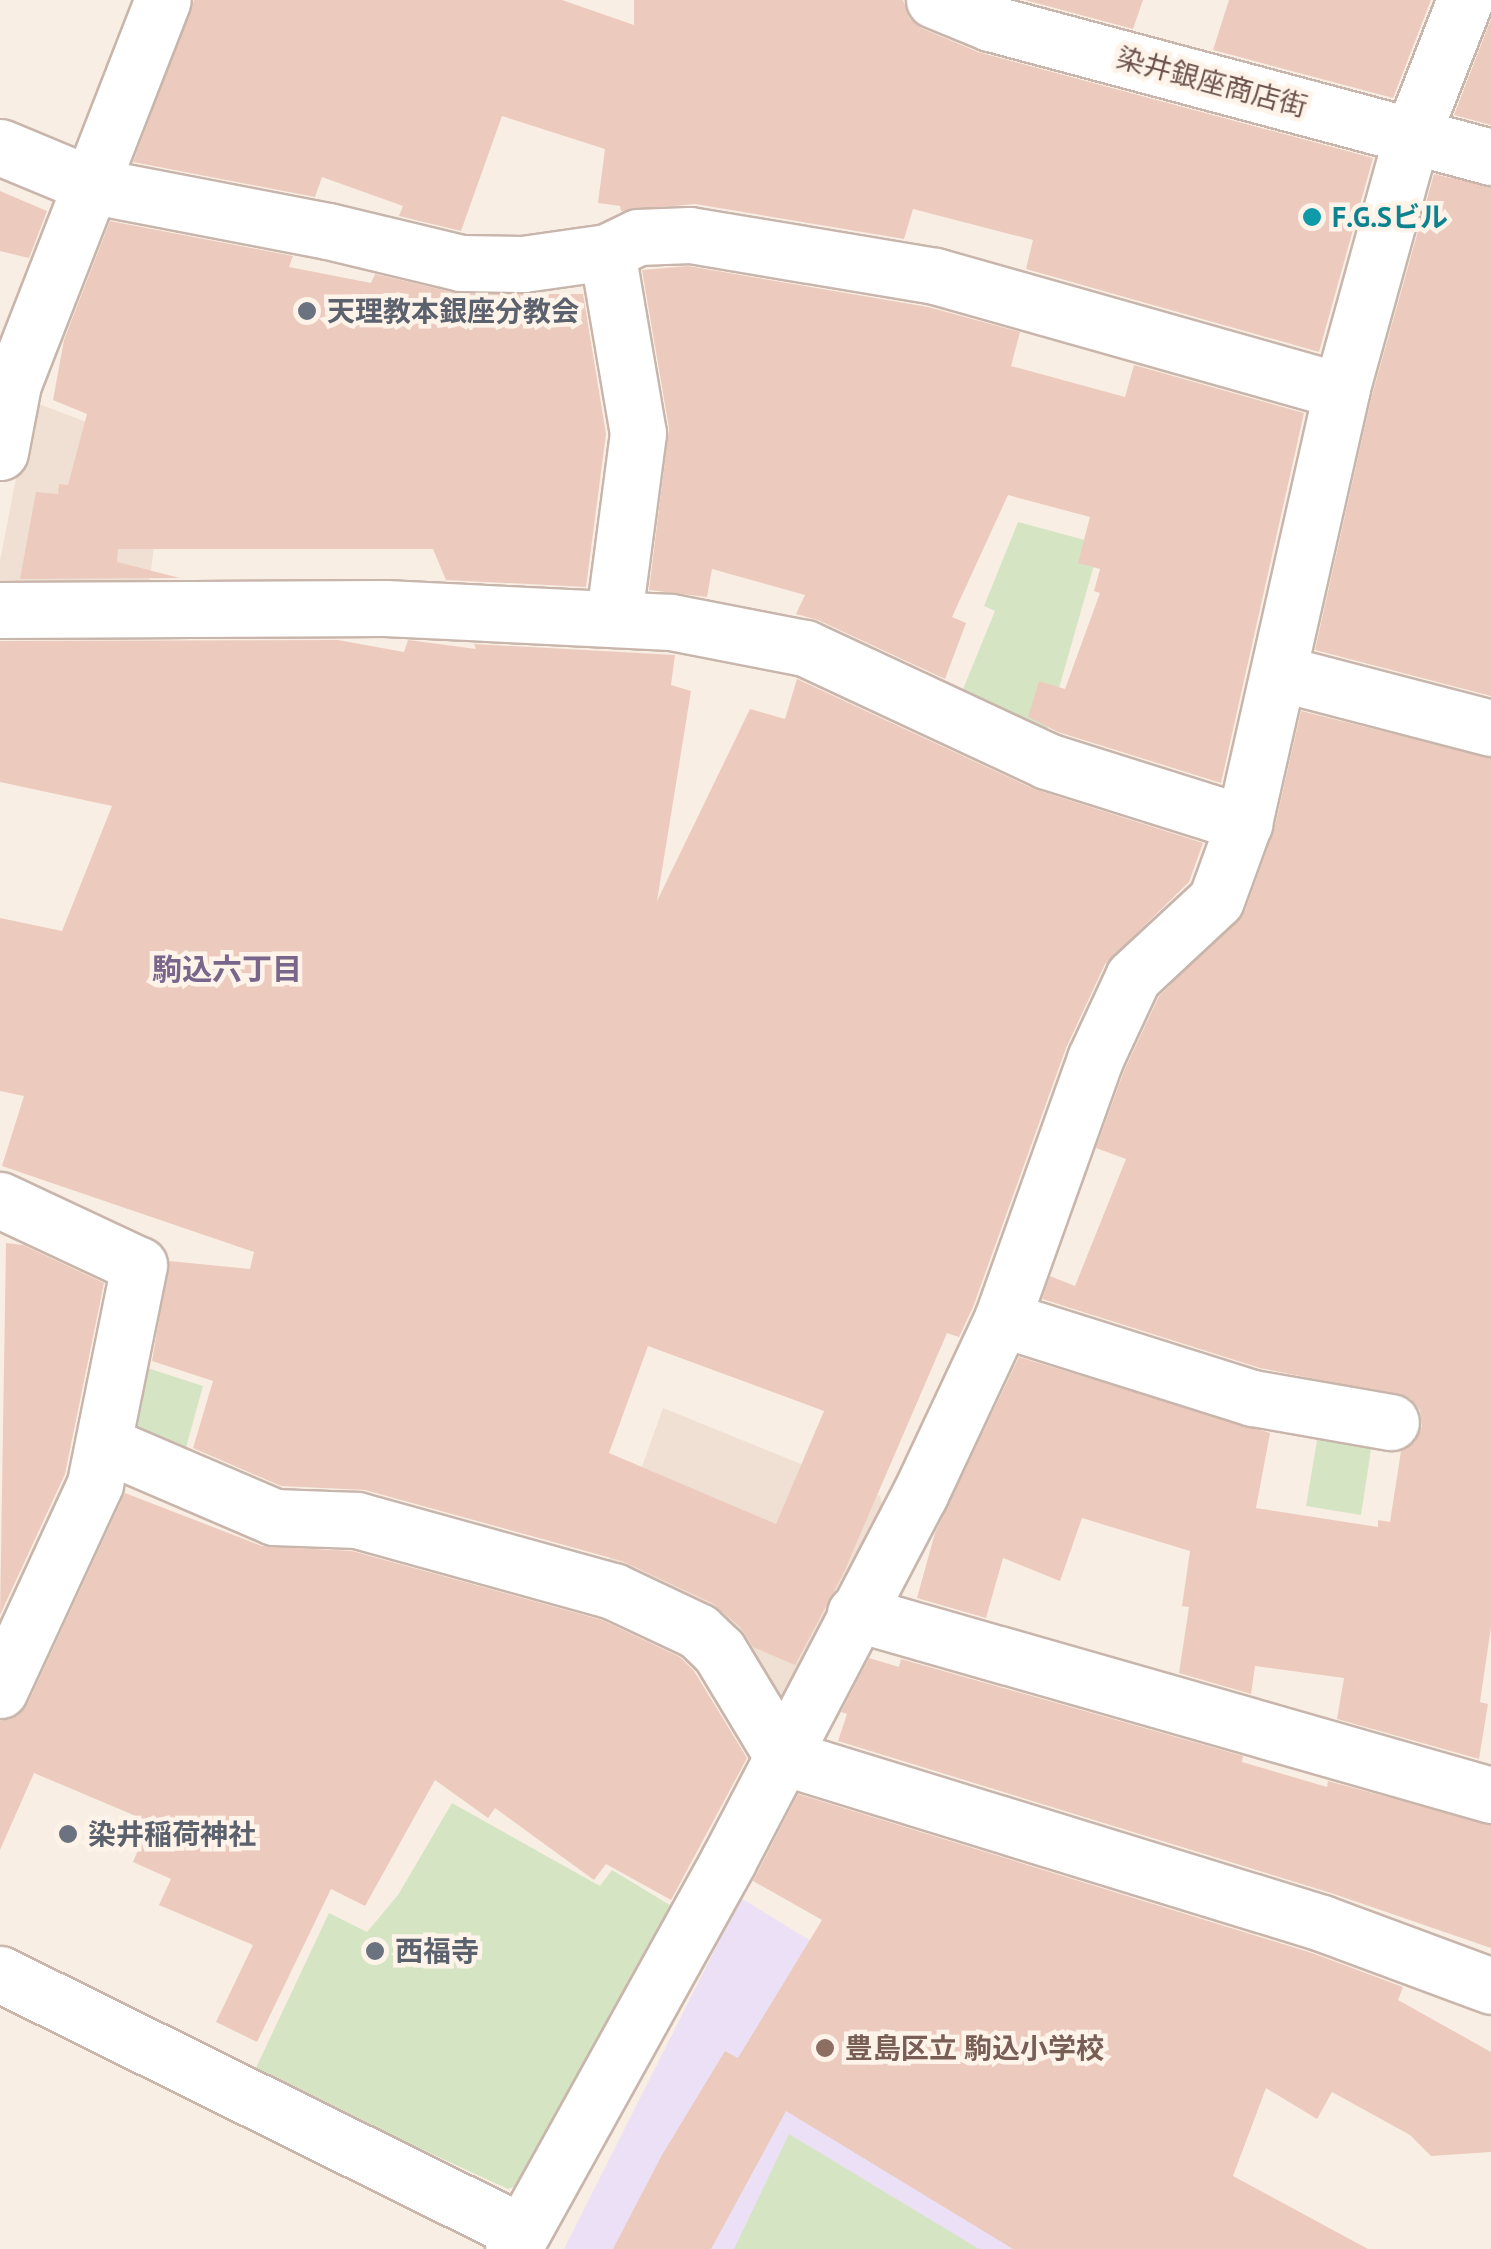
<!DOCTYPE html>
<meta charset="utf-8">
<style>
body{margin:0}
#map{position:relative;width:1491px;height:2249px;overflow:hidden;background:#f9eee3;font-family:"PT Sans","Noto Sans JP",sans-serif}
div>[style]{position:absolute}
.residential>*{inset:0;background:#f0dfd3}
.education>*{inset:0;background:#ebe0f5}
.green>*{inset:0;background:#d5e5c4}
.building>*{inset:0;background:#eccbbe}
.roads{filter:drop-shadow(2px 0 #c8b5ab) drop-shadow(-2px 0 #c8b5ab) drop-shadow(0 2px #c8b5ab) drop-shadow(0 -2px #c8b5ab)}
.street>*{height:55px;margin:-27.5px;padding:0 27.5px;transform-origin:27.5px;border-radius:27.5px;background:#fff}
.dots>*{width:28px;height:28px;translate:-50% -50%;box-sizing:border-box;border:5px solid #fdf3e9;border-radius:50%}
span{translate:-50% -50%;white-space:nowrap;text-align:center;line-height:1.15;-webkit-text-stroke:9px #fdf3e9;paint-order:stroke}
.street-label{font-size:28px;color:#6e544c}
.culture-label{font-size:28px;color:#0d838f;font-weight:700}
.left{translate:0 -50%;text-align:left}
.worship-label{font-size:28px;color:#5b616d;font-weight:700}
.education-label{font-size:28px;color:#785e54;font-weight:700}
.neighbourhood-label{font-size:30px;color:#7a658b;font-weight:700}
</style>
<div id="map">
<div class="residential">
<div style="clip-path:polygon(31px 401px,166px 452px,148px 594px,0 586px,0 561px)"></div>
<div style="clip-path:polygon(663px 1408px,880px 1496px,887px 1522px,780px 1725px,603px 1576px)"></div>
</div>
<div class="education">
<div style="clip-path:polygon(741px 1898px,1229px 2198px,1196px 2249px,564px 2249px)"></div>
</div>
<div class="green">
<div style="clip-path:polygon(1018px 522px,1100px 544px,1044px 741px,957px 704px,995px 611px,984px 606px)"></div>
<div style="clip-path:polygon(132px 1363px,203px 1386px,182px 1462px,128px 1440px)"></div>
<div style="clip-path:polygon(1318px 1434px,1372px 1443px,1361px 1515px,1306px 1506px)"></div>
<div style="clip-path:polygon(452px 1803px,600px 1886px,612px 1870px,673px 1907px,521px 2184px,508px 2189px,254px 2072px,329px 1913px,367px 1932px,398px 1895px)"></div>
<div style="clip-path:polygon(789px 2134px,979px 2249px,734px 2249px)"></div>
</div>
<div class="building">
<div style="clip-path:polygon(194px 0,562px 0,634px 25px,634px 0,903px 0,909px 18px,921px 28px,978px 52px,1373px 158px,1319px 352px,1026px 269px,1033px 240px,913px 209px,904px 239px,695px 204px,621px 211px,620px 206px,598px 203px,605px 149px,502px 116px,461px 231px,399px 216px,403px 206px,322px 177px,315px 197px,133px 162px)"></div>
<div style="clip-path:polygon(1025px 0,1143px 0,1133px 29px)"></div>
<div style="clip-path:polygon(1229px 0,1431px 0,1393px 98px,1213px 50px)"></div>
<div style="clip-path:polygon(1491px 19px,1491px 125px,1454px 115px)"></div>
<div style="clip-path:polygon(1434px 174px,1491px 187px,1491px 696px,1315px 650px,1371px 399px)"></div>
<div style="clip-path:polygon(0 191px,47px 211px,29px 258px,0 251px)"></div>
<div style="clip-path:polygon(110px 221px,293px 256px,289px 267px,371px 283px,375px 274px,460px 294px,583px 294px,606px 434px,586px 587px,446px 580px,433px 549px,118px 549px,117px 562px,180px 578px,20px 579px,36px 492px,58px 494px,59px 484px,68px 485px,87px 414px,53px 400px,64px 340px)"></div>
<div style="clip-path:polygon(688px 266px,928px 307px,1020px 332px,1011px 366px,1125px 397px,1134px 365px,1304px 413px,1221px 783px,1058px 732px,1028px 717px,1039px 681px,1065px 689px,1100px 593px,1094px 591px,1100px 569px,1078px 563px,1090px 517px,1008px 495px,952px 617px,966px 623px,945px 679px,818px 620px,796px 614px,805px 595px,712px 569px,707px 597px,649px 590px,669px 428px,642px 270px)"></div>
<div style="clip-path:polygon(evenodd,338px 640px,404px 652px,408px 640px,476px 649px,474px 644px,675px 655px,671px 685px,691px 691px,657px 901px,750px 709px,785px 719px,797px 679px,1034px 789px,1203px 843px,1189px 882px,1105px 964px,1066px 1048px,973px 1307px,959px 1337px,947px 1333px,844px 1572px,795px 1665px,753px 1647px,741px 1628px,712px 1603px,622px 1561px,365px 1490px,281px 1486px,193px 1448px,213px 1381px,152px 1361px,169px 1261px,250px 1269px,254px 1252px,2px 1166px,24px 1096px,0 1091px,0 918px,62px 931px,112px 806px,0 782px,0 641px,338px 640px,648px 1346px,824px 1411px,776px 1524px,609px 1453px,648px 1346px)"></div>
<div style="clip-path:polygon(1301px 711px,1491px 758px,1491px 1627px,1480px 1702px,1488px 1704px,1479px 1759px,1337px 1719px,1344px 1678px,1255px 1666px,1251px 1694px,1179px 1673px,1189px 1607px,1182px 1606px,1190px 1551px,1082px 1518px,1060px 1581px,1003px 1558px,986px 1618px,917px 1598px,935px 1533px,1019px 1357px,1270px 1433px,1256px 1508px,1378px 1527px,1378px 1520px,1390px 1522px,1401px 1451px,1414px 1443px,1422px 1426px,1420px 1410px,1410px 1398px,1260px 1368px,1042px 1299px,1050px 1276px,1075px 1286px,1126px 1159px,1096px 1148px,1124px 1071px,1159px 996px,1245px 911px,1274px 830px)"></div>
<div style="clip-path:polygon(6px 1243px,23px 1245px,104px 1283px,65px 1474px,0 1615px)"></div>
<div style="clip-path:polygon(125px 1493px,262px 1546px,352px 1551px,602px 1620px,680px 1657px,694px 1671px,747px 1758px,671px 1900px,606px 1864px,594px 1880px,495px 1808px,488px 1818px,435px 1780px,365px 1906px,331px 1889px,257px 2042px,216px 2022px,253px 1945px,159px 1905px,171px 1879px,133px 1862px,150px 1822px,34px 1773px,0 1850px,0 1721px,17px 1716px,28px 1703px)"></div>
<div style="clip-path:polygon(869px 1658px,899px 1667px,901px 1659px,1243px 1756px,1242px 1762px,1327px 1787px,1328px 1781px,1491px 1825px,1491px 1948px,1331px 1893px,838px 1741px,847px 1714px,841px 1712px)"></div>
<div style="clip-path:polygon(798px 1794px,1312px 1953px,1403px 1987px,1398px 2000px,1491px 2052px,1491px 2152px,1431px 2156px,1410px 2135px,1332px 2092px,1317px 2119px,1266px 2088px,1233px 2176px,1368px 2249px,1013px 2249px,786px 2111px,711px 2249px,613px 2249px,662px 2155px,725px 2051px,738px 2058px,822px 1920px,753px 1881px)"></div>
</div>
<div class="roads">
<div class="street">
<div style="left:934px;top:0;width:61px;rotate:22.3deg"></div>
<div style="left:990px;top:23px;width:519px;rotate:14.97deg"></div>
<div style="left:0;top:147px;width:102px;rotate:22.5deg"></div>
<div style="left:94px;top:186px;width:238px;rotate:10.9deg"></div>
<div style="left:328px;top:231px;width:137px;rotate:13.5deg"></div>
<div style="left:461px;top:263px;width:62px;rotate:0.9deg"></div>
<div style="left:523px;top:264px;width:85px;rotate:-8.1deg"></div>
<div style="left:607px;top:252px;width:34px;rotate:-26deg"></div>
<div style="left:638px;top:237px;width:52px;rotate:-2.2deg"></div>
<div style="left:690px;top:235px;width:248px;rotate:9.5deg"></div>
<div style="left:935px;top:276px;width:422px;rotate:15.8deg"></div>
<div style="left:607px;top:252px;width:184px;rotate:80.3deg"></div>
<div style="left:638px;top:433px;width:185px;rotate:97.5deg"></div>
<div style="left:0;top:452px;width:69px;rotate:-79.2deg"></div>
<div style="left:13px;top:384px;width:412px;rotate:-68.7deg"></div>
<div style="left:0;top:610px;width:385px;rotate:-0.3deg"></div>
<div style="left:385px;top:608px;width:286px;rotate:2.8deg"></div>
<div style="left:671px;top:622px;width:136px;rotate:11deg"></div>
<div style="left:805px;top:648px;width:267px;rotate:25deg"></div>
<div style="left:1047px;top:761px;width:207px;rotate:17.5deg"></div>
<div style="left:1280px;top:673px;width:218px;rotate:14.6deg"></div>
<div style="left:0;top:1200px;width:153px;rotate:25.1deg"></div>
<div style="left:139px;top:1265px;width:223px;rotate:101.4deg"></div>
<div style="left:95px;top:1484px;width:227px;rotate:114.8deg"></div>
<div style="left:1002px;top:1319px;width:263px;rotate:17.5deg"></div>
<div style="left:1253px;top:1398px;width:140px;rotate:9.9deg"></div>
<div style="left:104px;top:1444px;width:185px;rotate:23.2deg"></div>
<div style="left:274px;top:1517px;width:83px;rotate:2.1deg"></div>
<div style="left:357px;top:1520px;width:266px;rotate:15.5deg"></div>
<div style="left:613px;top:1591px;width:94px;rotate:25.2deg"></div>
<div style="left:698px;top:1631px;width:29px;rotate:44deg"></div>
<div style="left:719px;top:1651px;width:124px;rotate:58.9deg"></div>
<div style="left:783px;top:1757px;width:564px;rotate:17.12deg"></div>
<div style="left:1322px;top:1923px;width:180px;rotate:20.4deg"></div>
<div style="left:855px;top:1613px;width:662px;rotate:15.97deg"></div>
<div style="left:0;top:1974px;width:581px;rotate:26.34deg"></div>
<div style="left:513px;top:2249px;width:444px;rotate:-61deg"></div>
<div style="left:728px;top:1861px;width:414px;rotate:-62.4deg"></div>
<div style="left:920px;top:1494px;width:193px;rotate:-64.9deg"></div>
<div style="left:1002px;top:1319px;width:276px;rotate:-70.3deg"></div>
<div style="left:1095px;top:1059px;width:90px;rotate:-65.1deg"></div>
<div style="left:1133px;top:977px;width:113px;rotate:-42.9deg"></div>
<div style="left:1216px;top:900px;width:82px;rotate:-70deg"></div>
<div style="left:1244px;top:823px;width:443px;rotate:-77.3deg"></div>
<div style="left:1341px;top:391px;width:266px;rotate:-74.5deg"></div>
<div style="left:1412px;top:135px;width:145px;rotate:-68.6deg"></div>
</div>
</div>
<div class="dots">
<div style="left:1312px;top:217px;background:#0f9aa8"></div>
<div style="left:307px;top:311px;background:#6b7280"></div>
<div style="left:68px;top:1834px;background:#6b7280"></div>
<div style="left:375px;top:1951px;background:#6b7280"></div>
<div style="left:825px;top:2048px;background:#8d6e63"></div>
</div>
<div class="street-label">
<span style="left:1212px;top:82px;rotate:15deg">染井銀座商店街</span>
</div>
<div class="culture-label">
<span class="left" style="left:1332px;top:217px">F.G.Sビル</span>
</div>
<div class="worship-label">
<span class="left" style="left:327px;top:311px">天理教本銀座分教会</span>
<span class="left" style="left:88px;top:1834px">染井稲荷神社</span>
<span class="left" style="left:395px;top:1951px">西福寺</span>
</div>
<div class="education-label">
<span class="left" style="left:845px;top:2048px">豊島区立 駒込小学校</span>
</div>
<div class="neighbourhood-label">
<span style="left:227px;top:969px">駒込六丁目</span>
</div>
</div>
